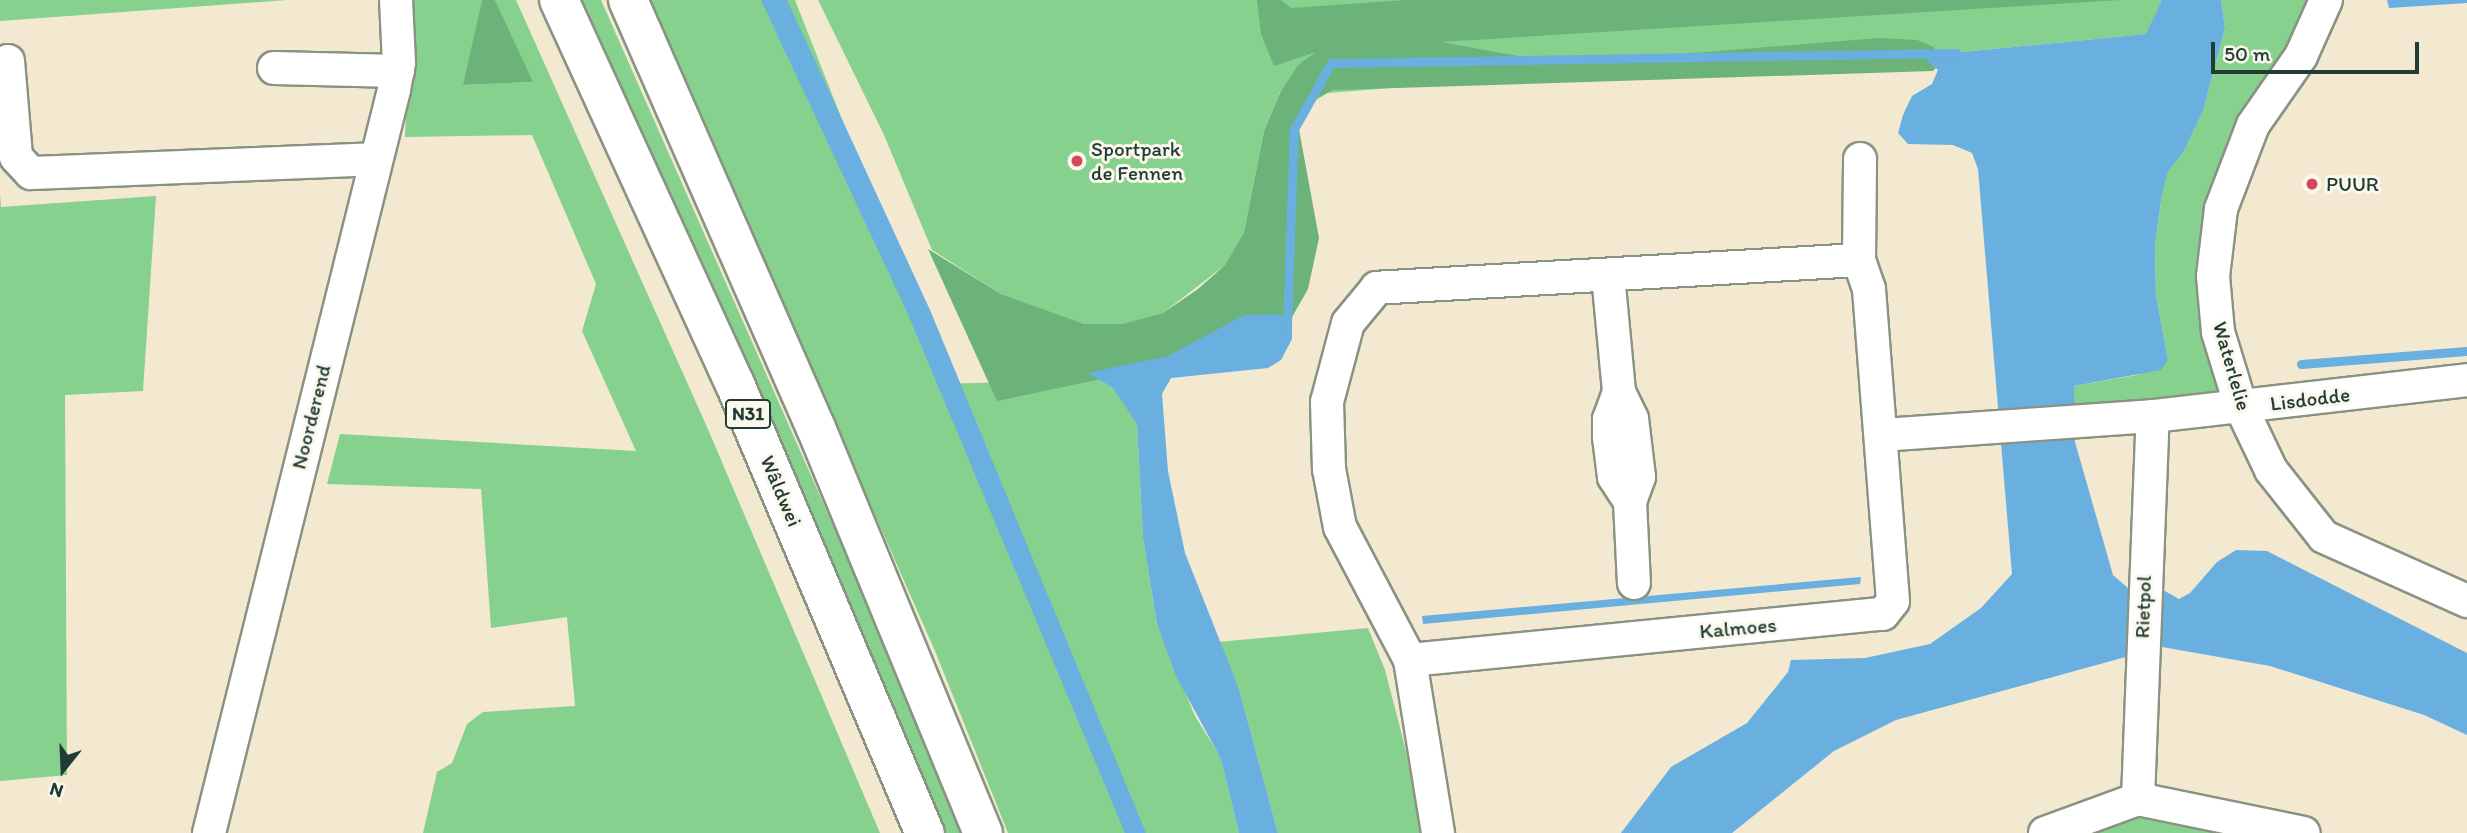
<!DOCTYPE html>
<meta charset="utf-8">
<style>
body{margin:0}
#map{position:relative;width:2467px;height:833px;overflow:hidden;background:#f3e9d1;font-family:Itim,sans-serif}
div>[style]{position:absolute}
.green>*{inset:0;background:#86d18e}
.forest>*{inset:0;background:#6cb379}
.water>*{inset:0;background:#69afdf}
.stream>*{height:9px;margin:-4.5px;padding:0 4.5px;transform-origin:4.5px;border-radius:4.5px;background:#69afdf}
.roads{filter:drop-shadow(2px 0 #899382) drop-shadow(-2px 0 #899382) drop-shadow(0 2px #899382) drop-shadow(0 -2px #899382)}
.minor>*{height:32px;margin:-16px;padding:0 16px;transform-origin:16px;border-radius:16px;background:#fff}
.highway>*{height:38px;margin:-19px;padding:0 19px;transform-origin:19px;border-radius:19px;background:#fff}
.dots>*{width:19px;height:19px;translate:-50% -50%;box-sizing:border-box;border:4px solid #fbf7ec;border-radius:50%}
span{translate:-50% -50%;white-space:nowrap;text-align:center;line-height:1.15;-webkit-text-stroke:6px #fbf7ec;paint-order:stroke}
.shield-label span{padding:2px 5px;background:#fbf7ec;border:2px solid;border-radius:5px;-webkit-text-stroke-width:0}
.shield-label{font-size:19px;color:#1f3d34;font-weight:700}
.poi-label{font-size:21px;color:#1f3d34}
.left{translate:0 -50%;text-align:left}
.street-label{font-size:21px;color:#1f3d34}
.north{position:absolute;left:28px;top:735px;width:70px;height:70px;-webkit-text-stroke:5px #fbf7ec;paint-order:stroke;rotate:198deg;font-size:19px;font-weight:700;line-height:28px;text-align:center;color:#1f3d34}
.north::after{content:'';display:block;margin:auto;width:24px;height:32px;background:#1f3d34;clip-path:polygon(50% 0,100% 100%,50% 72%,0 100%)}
.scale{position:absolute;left:2211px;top:42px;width:208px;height:32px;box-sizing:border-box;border:4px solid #1f3d34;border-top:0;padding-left:9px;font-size:21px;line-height:24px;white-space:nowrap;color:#1f3d34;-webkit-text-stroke:5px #fbf7ec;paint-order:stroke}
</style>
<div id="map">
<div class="green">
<div style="clip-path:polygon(0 0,287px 0,0 21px)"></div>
<div style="clip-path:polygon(411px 0,482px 0,464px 85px,532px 82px,495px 0,516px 0,707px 427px,880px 833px,423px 833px,437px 772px,452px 763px,467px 724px,483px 712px,575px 706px,567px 617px,491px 628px,481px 489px,327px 484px,340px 434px,636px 451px,582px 331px,596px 284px,532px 135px,405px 137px)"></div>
<div style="clip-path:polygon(576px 0,601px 0,896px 668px,963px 833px,938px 833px)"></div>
<div style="clip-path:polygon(648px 0,795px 0,946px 384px,1031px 381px,1087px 373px,1113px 388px,1124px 402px,1137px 424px,1143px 538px,1157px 624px,1195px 716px,1221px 758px,1239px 833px,1008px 833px,935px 651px)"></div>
<div style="clip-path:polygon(818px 0,2162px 0,2147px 34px,1922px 56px,1907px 46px,1328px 93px,1309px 104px,1295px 139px,1280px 92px,1264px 131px,1244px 232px,1225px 265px,1163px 313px,1123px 325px,1084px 324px,1047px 314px,1001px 294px,932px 250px,884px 135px)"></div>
<div style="clip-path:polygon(2221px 0,2320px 0,2214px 205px,2212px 364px,2221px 398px,2072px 407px,2074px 386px,2137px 375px,2168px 360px,2156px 296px,2155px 245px,2162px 194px,2167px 171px,2184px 151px,2203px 111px,2225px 28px)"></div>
<div style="clip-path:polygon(0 194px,1px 207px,156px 196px,143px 391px,65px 395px,67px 775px,0 781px)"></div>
<div style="clip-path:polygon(1368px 628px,1385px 670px,1405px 747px,1422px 833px,1278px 833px,1239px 689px,1218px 642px)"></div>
<div style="clip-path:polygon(2139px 818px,2247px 833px,2088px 833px)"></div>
</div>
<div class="forest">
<div style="clip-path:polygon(482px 0,495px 0,533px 82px,463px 85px)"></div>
<div style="clip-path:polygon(1257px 0,1281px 0,1291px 8px,1406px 0,2120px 0,1441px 42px,1529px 58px,1620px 59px,1879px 38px,1917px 40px,1934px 47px,1940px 64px,1933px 71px,1333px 90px,1311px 101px,1298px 124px,1319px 238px,1308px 289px,1287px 326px,1101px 379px,997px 401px,928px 249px,1001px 294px,1084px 324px,1123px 324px,1163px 313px,1198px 289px,1225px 265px,1244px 232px,1264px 131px,1279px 95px,1298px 65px,1316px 52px,1274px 66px,1261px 34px)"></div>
</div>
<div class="water">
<div style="clip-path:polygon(761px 0,787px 0,930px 310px,1146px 833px,1125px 833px,907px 312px)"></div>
<div style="clip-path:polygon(2162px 0,2221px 0,2225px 28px,2203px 111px,2184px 151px,2168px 171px,2162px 194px,2155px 245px,2156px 296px,2168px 360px,2161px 370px,2074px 386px,2075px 442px,2113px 575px,2128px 588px,2163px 590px,2179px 599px,2190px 593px,2217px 562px,2236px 550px,2267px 551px,2467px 653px,2467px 735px,2424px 715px,2270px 666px,2162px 647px,1896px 720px,1834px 751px,1732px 833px,1621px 833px,1671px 767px,1747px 723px,1788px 672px,1791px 660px,1865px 658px,1930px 644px,1981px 608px,2012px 574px,1978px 169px,1972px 153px,1953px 145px,1908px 144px,1898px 133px,1903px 115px,1912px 96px,1932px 84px,1938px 70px,1922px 56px,2146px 34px)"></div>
<div style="clip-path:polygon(2387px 0,2467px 0,2467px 3px,2389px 8px)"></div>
<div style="clip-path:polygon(1276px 314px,1292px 320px,1292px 339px,1281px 360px,1268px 368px,1171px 378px,1162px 394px,1168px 471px,1185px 553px,1239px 689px,1278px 833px,1239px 833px,1221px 759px,1176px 676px,1157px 624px,1143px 538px,1137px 424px,1113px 388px,1087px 373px,1168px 356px,1244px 315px)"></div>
<div style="clip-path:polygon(1861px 577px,1860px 584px,1423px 624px,1422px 616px)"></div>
</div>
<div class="stream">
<div style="left:1287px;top:326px;width:197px;rotate:-88deg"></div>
<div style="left:1294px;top:129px;width:76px;rotate:-60.7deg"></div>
<div style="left:1331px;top:63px;width:625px;rotate:-0.92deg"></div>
<div style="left:2301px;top:364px;width:167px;rotate:-4.5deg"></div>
</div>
<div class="roads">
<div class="minor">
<div style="left:2326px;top:0;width:61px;rotate:114.1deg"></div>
<div style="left:2301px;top:56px;width:84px;rotate:124.8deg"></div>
<div style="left:2253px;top:125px;width:90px;rotate:110.9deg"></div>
<div style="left:2221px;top:209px;width:67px;rotate:96.8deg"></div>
<div style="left:2213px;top:276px;width:56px;rotate:84.9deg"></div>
<div style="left:2218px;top:332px;width:78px;rotate:73deg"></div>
<div style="left:2241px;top:407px;width:70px;rotate:64.5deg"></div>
<div style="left:2271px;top:470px;width:85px;rotate:51.7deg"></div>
<div style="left:2324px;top:537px;width:157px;rotate:24.1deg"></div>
<div style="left:8px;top:61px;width:96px;rotate:85.2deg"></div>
<div style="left:16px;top:157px;width:22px;rotate:47deg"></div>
<div style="left:31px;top:173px;width:345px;rotate:-2.3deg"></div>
<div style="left:274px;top:68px;width:124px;rotate:1.4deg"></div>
<div style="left:1859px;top:260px;width:101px;rotate:-89.4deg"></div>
<div style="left:1608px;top:275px;width:118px;rotate:84.6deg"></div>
<div style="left:1619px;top:392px;width:30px;rotate:64deg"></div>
<div style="left:1632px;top:419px;width:58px;rotate:83.1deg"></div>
<div style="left:1639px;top:477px;width:27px;rotate:110deg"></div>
<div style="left:1630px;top:502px;width:81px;rotate:87.2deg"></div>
<div style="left:1619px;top:392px;width:29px;rotate:110deg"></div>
<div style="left:1609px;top:419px;width:18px;rotate:90deg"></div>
<div style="left:1609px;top:437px;width:40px;rotate:82.9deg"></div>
<div style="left:1614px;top:477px;width:30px;rotate:57deg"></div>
<div style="left:1882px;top:435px;width:272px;rotate:-4deg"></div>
<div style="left:2153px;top:416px;width:316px;rotate:-6.5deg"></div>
<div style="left:1410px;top:660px;width:475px;rotate:-5.6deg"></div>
<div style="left:1883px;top:614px;width:16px;rotate:-52deg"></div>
<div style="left:1893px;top:601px;width:313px;rotate:-94.4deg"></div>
<div style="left:1869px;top:289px;width:31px;rotate:-109deg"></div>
<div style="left:1859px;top:260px;width:483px;rotate:176.7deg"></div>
<div style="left:1377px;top:288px;width:45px;rotate:129.6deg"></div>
<div style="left:1348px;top:323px;width:82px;rotate:104.9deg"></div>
<div style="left:1327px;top:402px;width:67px;rotate:88.3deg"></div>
<div style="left:1329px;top:469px;width:59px;rotate:79.3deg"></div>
<div style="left:1340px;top:527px;width:150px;rotate:62.2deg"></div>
<div style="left:1410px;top:660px;width:175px;rotate:80.8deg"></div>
<div style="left:2138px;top:799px;width:383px;rotate:-87.8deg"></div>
<div style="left:209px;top:833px;width:766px;rotate:-76.02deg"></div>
<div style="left:394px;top:90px;width:27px;rotate:-80deg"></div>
<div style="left:399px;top:63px;width:63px;rotate:-92.7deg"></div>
<div style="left:2045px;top:833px;width:99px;rotate:-20.1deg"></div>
<div style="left:2138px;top:799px;width:169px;rotate:11.6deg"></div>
</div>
<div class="highway">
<div style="left:559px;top:0;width:422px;rotate:65.4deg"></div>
<div style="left:735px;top:384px;width:488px;rotate:67.1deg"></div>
<div style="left:628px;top:0;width:467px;rotate:66.3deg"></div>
<div style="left:816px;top:428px;width:438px;rotate:67.6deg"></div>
</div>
</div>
<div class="dots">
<div style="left:1077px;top:161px;background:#d1495b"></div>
<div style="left:2312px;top:184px;background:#d1495b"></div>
</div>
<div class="shield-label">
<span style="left:748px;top:414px">N31</span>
</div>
<div class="poi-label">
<span class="left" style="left:1091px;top:161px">Sportpark<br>de Fennen</span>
<span class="left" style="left:2326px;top:184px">PUUR</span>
</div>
<div class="street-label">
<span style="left:2232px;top:366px;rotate:74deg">Waterlelie</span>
<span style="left:2310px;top:399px;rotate:-7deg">Lisdodde</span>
<span style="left:311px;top:417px;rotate:-76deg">Noorderend</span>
<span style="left:781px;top:491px;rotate:67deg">Wâldwei</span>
<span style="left:2143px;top:607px;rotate:-88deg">Rietpol</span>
<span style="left:1738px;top:628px;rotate:-5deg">Kalmoes</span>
</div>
<div class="north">N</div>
<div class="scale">50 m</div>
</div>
